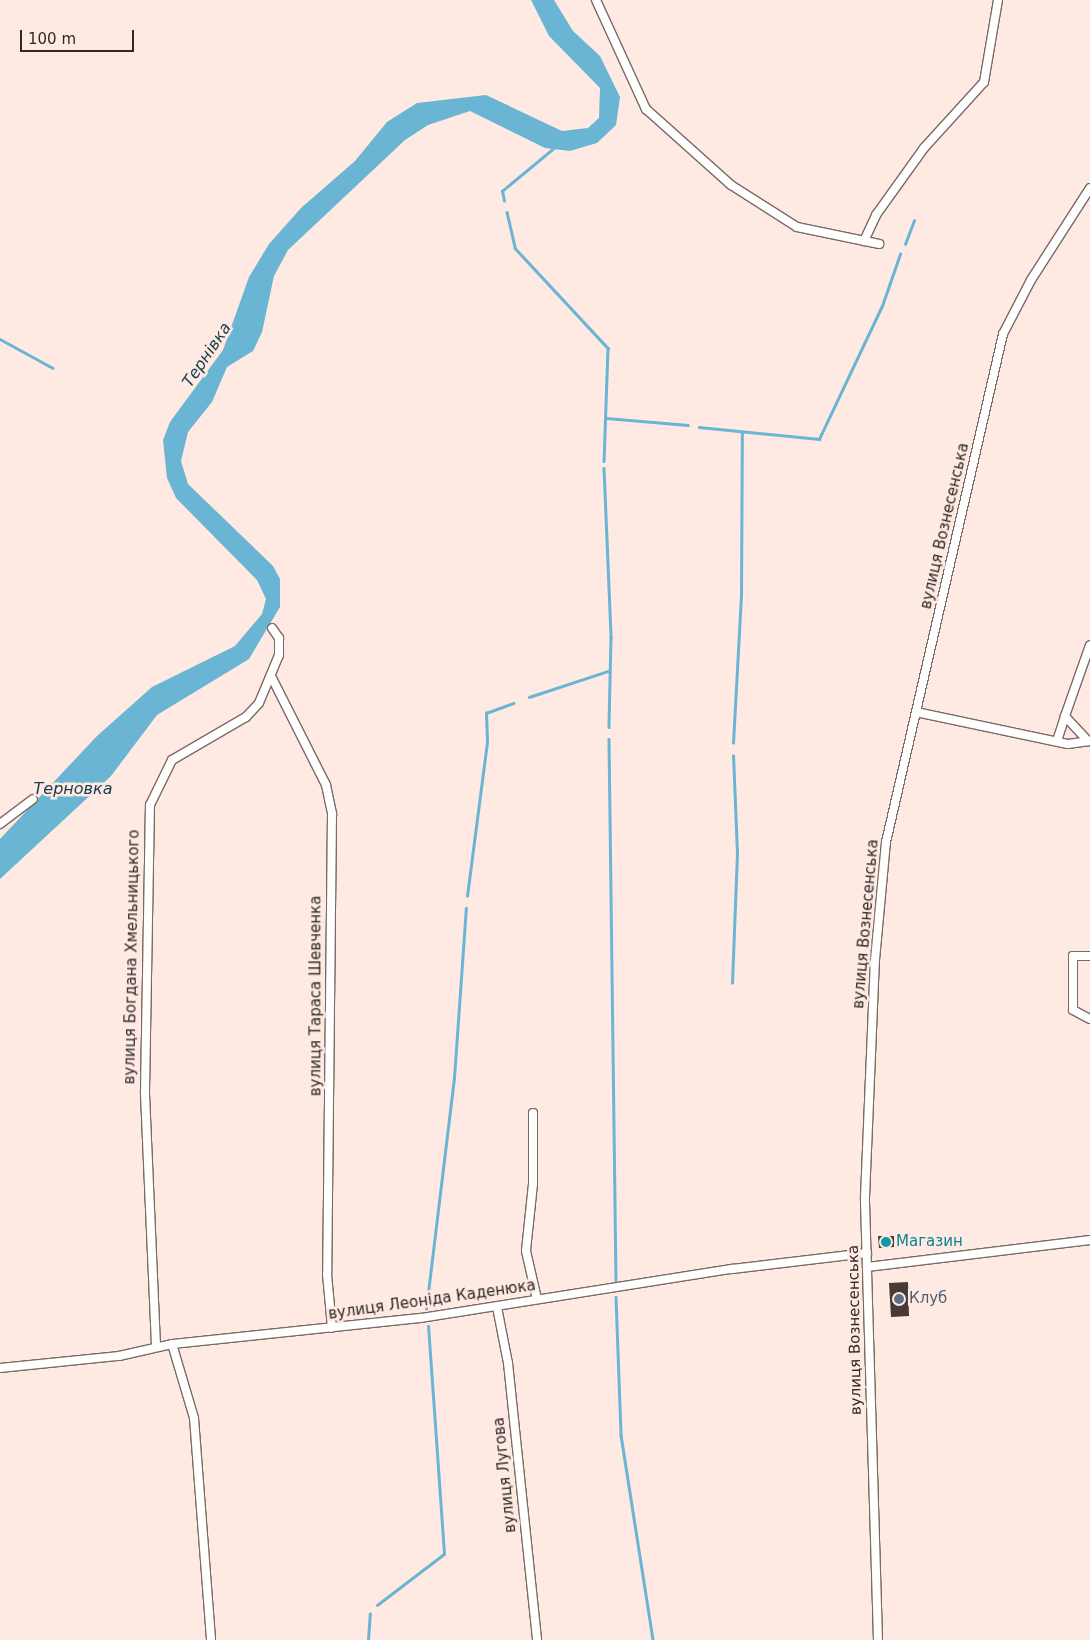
<!DOCTYPE html>
<meta charset="utf-8">
<style>
body{margin:0}
#map{position:relative;width:1090px;height:1640px;overflow:hidden;background:#feeae3;font-family:"DejaVu Sans",sans-serif}
div>[style]{position:absolute}
.water>*{inset:0;background:#69b5d3}
.stream>*{height:2.5px;margin:-1.25px;padding:0 1.25px;transform-origin:1.25px;border-radius:1.25px;background:#69b5d3}
.building>*{inset:0;background:#483a33}
.roads{filter:drop-shadow(1px 0 #7b6a63) drop-shadow(-1px 0 #7b6a63) drop-shadow(0 1px #7b6a63) drop-shadow(0 -1px #7b6a63)}
.street>*{height:8px;margin:-4px;padding:0 4px;transform-origin:4px;border-radius:4px;background:#fff}
.dots>*{width:14px;height:14px;translate:-50% -50%;box-sizing:border-box;border:2px solid #feeae3;border-radius:50%}
span{translate:-50% -50%;white-space:nowrap;text-align:center;line-height:1.15;-webkit-text-stroke:5px #feeae3;paint-order:stroke}
.street-label{font-size:15px;color:#2f2826}
.culture-label{font-size:15px;color:#0d838f}
.left{translate:0 -50%;text-align:left}
.service-label{font-size:15px;color:#4e5e75}
.water-label{font-size:16px;color:#193d4a;font-style:italic}
.scale{position:absolute;left:20px;top:30px;width:114px;height:22px;box-sizing:border-box;border:2px solid #2f2826;border-top:0;padding-left:6px;font-size:15px;line-height:18px;white-space:nowrap;color:#2f2826;-webkit-text-stroke:4px #feeae3;paint-order:stroke}
</style>
<div id="map">
<div class="water">
<div style="clip-path:polygon(531px 0,554px 0,573px 31px,600px 56px,620px 97px,616px 125px,597px 143px,570px 151px,545px 148px,470px 111px,428px 125px,405px 140px,288px 250px,274px 276px,262px 332px,253px 351px,227px 367px,212px 402px,188px 432px,181px 461px,188px 484px,273px 566px,280px 579px,280px 607px,249px 659px,157px 715px,111px 776px,0 879px,0 839px,97px 736px,152px 687px,235px 646px,262px 614px,266px 599px,257px 580px,176px 498px,167px 478px,163px 440px,170px 422px,223px 350px,249px 277px,269px 244px,301px 208px,355px 161px,387px 122px,417px 103px,486px 95px,562px 131px,588px 128px,599px 118px,600px 88px,549px 36px)"></div>
</div>
<div class="stream">
<div style="left:504px;top:201px;width:10px;rotate:-101deg"></div>
<div style="left:502px;top:191px;width:69px;rotate:-39.7deg"></div>
<div style="left:507px;top:212px;width:37px;rotate:77deg"></div>
<div style="left:515px;top:248px;width:137px;rotate:47.1deg"></div>
<div style="left:608px;top:348px;width:113px;rotate:92deg"></div>
<div style="left:905px;top:244px;width:25px;rotate:-69deg"></div>
<div style="left:0;top:339px;width:60px;rotate:28.7deg"></div>
<div style="left:606px;top:418px;width:82px;rotate:4.9deg"></div>
<div style="left:699px;top:427px;width:121px;rotate:5.7deg"></div>
<div style="left:819px;top:439px;width:147px;rotate:-64.7deg"></div>
<div style="left:882px;top:306px;width:55px;rotate:-70.9deg"></div>
<div style="left:604px;top:468px;width:169px;rotate:87.6deg"></div>
<div style="left:611px;top:637px;width:90px;rotate:91.3deg"></div>
<div style="left:529px;top:697px;width:83px;rotate:-18.2deg"></div>
<div style="left:609px;top:739px;width:541px;rotate:89.26deg"></div>
<div style="left:733px;top:743px;width:146px;rotate:-86.9deg"></div>
<div style="left:741px;top:597px;width:164px;rotate:-89.7deg"></div>
<div style="left:467px;top:896px;width:156px;rotate:-82.6deg"></div>
<div style="left:487px;top:741px;width:28px;rotate:-92deg"></div>
<div style="left:486px;top:713px;width:29px;rotate:-20deg"></div>
<div style="left:732px;top:983px;width:129px;rotate:-87.8deg"></div>
<div style="left:737px;top:854px;width:98px;rotate:-92.3deg"></div>
<div style="left:616px;top:1297px;width:138px;rotate:87.9deg"></div>
<div style="left:621px;top:1435px;width:207px;rotate:81.1deg"></div>
<div style="left:426px;top:1309px;width:233px;rotate:-83.1deg"></div>
<div style="left:454px;top:1078px;width:170px;rotate:-86deg"></div>
<div style="left:377px;top:1605px;width:84px;rotate:-37.3deg"></div>
<div style="left:444px;top:1554px;width:228px;rotate:-94deg"></div>
<div style="left:368px;top:1640px;width:26px;rotate:-86deg"></div>
</div>
<div class="building">
<div style="clip-path:polygon(878px 1236px,894px 1236px,894px 1247px,879px 1248px)"></div>
<div style="clip-path:polygon(908px 1282px,909px 1316px,891px 1317px,889px 1283px)"></div>
</div>
<div class="roads">
<div class="street">
<div style="left:596px;top:0;width:120px;rotate:65.4deg"></div>
<div style="left:646px;top:109px;width:114px;rotate:41.8deg"></div>
<div style="left:731px;top:185px;width:78px;rotate:32.5deg"></div>
<div style="left:797px;top:227px;width:84px;rotate:11.7deg"></div>
<div style="left:864px;top:241px;width:29px;rotate:-65deg"></div>
<div style="left:876px;top:215px;width:82px;rotate:-54.4deg"></div>
<div style="left:924px;top:148px;width:89px;rotate:-47.7deg"></div>
<div style="left:984px;top:82px;width:83px;rotate:-80.3deg"></div>
<div style="left:272px;top:678px;width:120px;rotate:63.2deg"></div>
<div style="left:326px;top:785px;width:30px;rotate:78deg"></div>
<div style="left:332px;top:814px;width:460px;rotate:90.6deg"></div>
<div style="left:327px;top:1274px;width:54px;rotate:84.7deg"></div>
<div style="left:916px;top:712px;width:155px;rotate:11.9deg"></div>
<div style="left:1068px;top:744px;width:22px;rotate:-8deg"></div>
<div style="left:1057px;top:741px;width:26px;rotate:-72deg"></div>
<div style="left:1088px;top:741px;width:34px;rotate:-133deg"></div>
<div style="left:1065px;top:716px;width:75px;rotate:-70.6deg"></div>
<div style="left:0;top:824px;width:41px;rotate:-37.1deg"></div>
<div style="left:1090px;top:956px;width:17px;rotate:180deg"></div>
<div style="left:1073px;top:956px;width:54px;rotate:90deg"></div>
<div style="left:1073px;top:1010px;width:19px;rotate:28deg"></div>
<div style="left:533px;top:1113px;width:71px;rotate:90deg"></div>
<div style="left:533px;top:1184px;width:67px;rotate:96deg"></div>
<div style="left:526px;top:1251px;width:49px;rotate:77.1deg"></div>
<div style="left:867px;top:1267px;width:225px;rotate:-6.9deg"></div>
<div style="left:497px;top:1307px;width:57px;rotate:78.9deg"></div>
<div style="left:508px;top:1363px;width:279px;rotate:84deg"></div>
<div style="left:172px;top:1344px;width:77px;rotate:73.4deg"></div>
<div style="left:194px;top:1418px;width:223px;rotate:85.6deg"></div>
<div style="left:156px;top:1346px;width:255px;rotate:-92.5deg"></div>
<div style="left:145px;top:1091px;width:286px;rotate:-89deg"></div>
<div style="left:150px;top:805px;width:50px;rotate:-63.9deg"></div>
<div style="left:172px;top:760px;width:86px;rotate:-30.2deg"></div>
<div style="left:246px;top:717px;width:19px;rotate:-47deg"></div>
<div style="left:259px;top:703px;width:52px;rotate:-67.4deg"></div>
<div style="left:279px;top:655px;width:17px;rotate:-90deg"></div>
<div style="left:279px;top:638px;width:12px;rotate:-125deg"></div>
<div style="left:0;top:1368px;width:120px;rotate:-5.8deg"></div>
<div style="left:119px;top:1356px;width:54px;rotate:-12.8deg"></div>
<div style="left:172px;top:1344px;width:250px;rotate:-6deg"></div>
<div style="left:421px;top:1318px;width:315px;rotate:-9deg"></div>
<div style="left:732px;top:1269px;width:136px;rotate:-6.8deg"></div>
<div style="left:878px;top:1640px;width:443px;rotate:-91.7deg"></div>
<div style="left:865px;top:1197px;width:237px;rotate:-87.6deg"></div>
<div style="left:875px;top:960px;width:119px;rotate:-84.7deg"></div>
<div style="left:886px;top:842px;width:521px;rotate:-77.03deg"></div>
<div style="left:1003px;top:334px;width:61px;rotate:-62.6deg"></div>
<div style="left:1031px;top:280px;width:109px;rotate:-57.3deg"></div>
</div>
</div>
<div class="dots">
<div style="left:886px;top:1242px;background:#0f9aa8"></div>
<div style="left:899px;top:1299px;background:#5c6f8a"></div>
</div>
<div class="street-label">
<span style="left:945px;top:526px;rotate:-77deg">вулиця Вознесенська</span>
<span style="left:866px;top:924px;rotate:-85deg">вулиця Вознесенська</span>
<span style="left:132px;top:957px;rotate:-89deg">вулиця Богдана Хмельницького</span>
<span style="left:316px;top:996px;rotate:-90deg">вулиця Тараса Шевченка</span>
<span style="left:432px;top:1300px;rotate:-8deg">вулиця Леоніда Каденюка</span>
<span style="left:855px;top:1330px;rotate:-91deg">вулиця Вознесенська</span>
<span style="left:505px;top:1475px;rotate:-96deg">вулиця Лугова</span>
</div>
<div class="culture-label">
<span class="left" style="left:896px;top:1242px">Магазин</span>
</div>
<div class="service-label">
<span class="left" style="left:909px;top:1299px">Клуб</span>
</div>
<div class="water-label">
<span style="left:207px;top:355px;rotate:-56deg">Тернівка</span>
<span style="left:73px;top:789px">Терновка</span>
</div>
<div class="scale">100 m</div>
</div>
